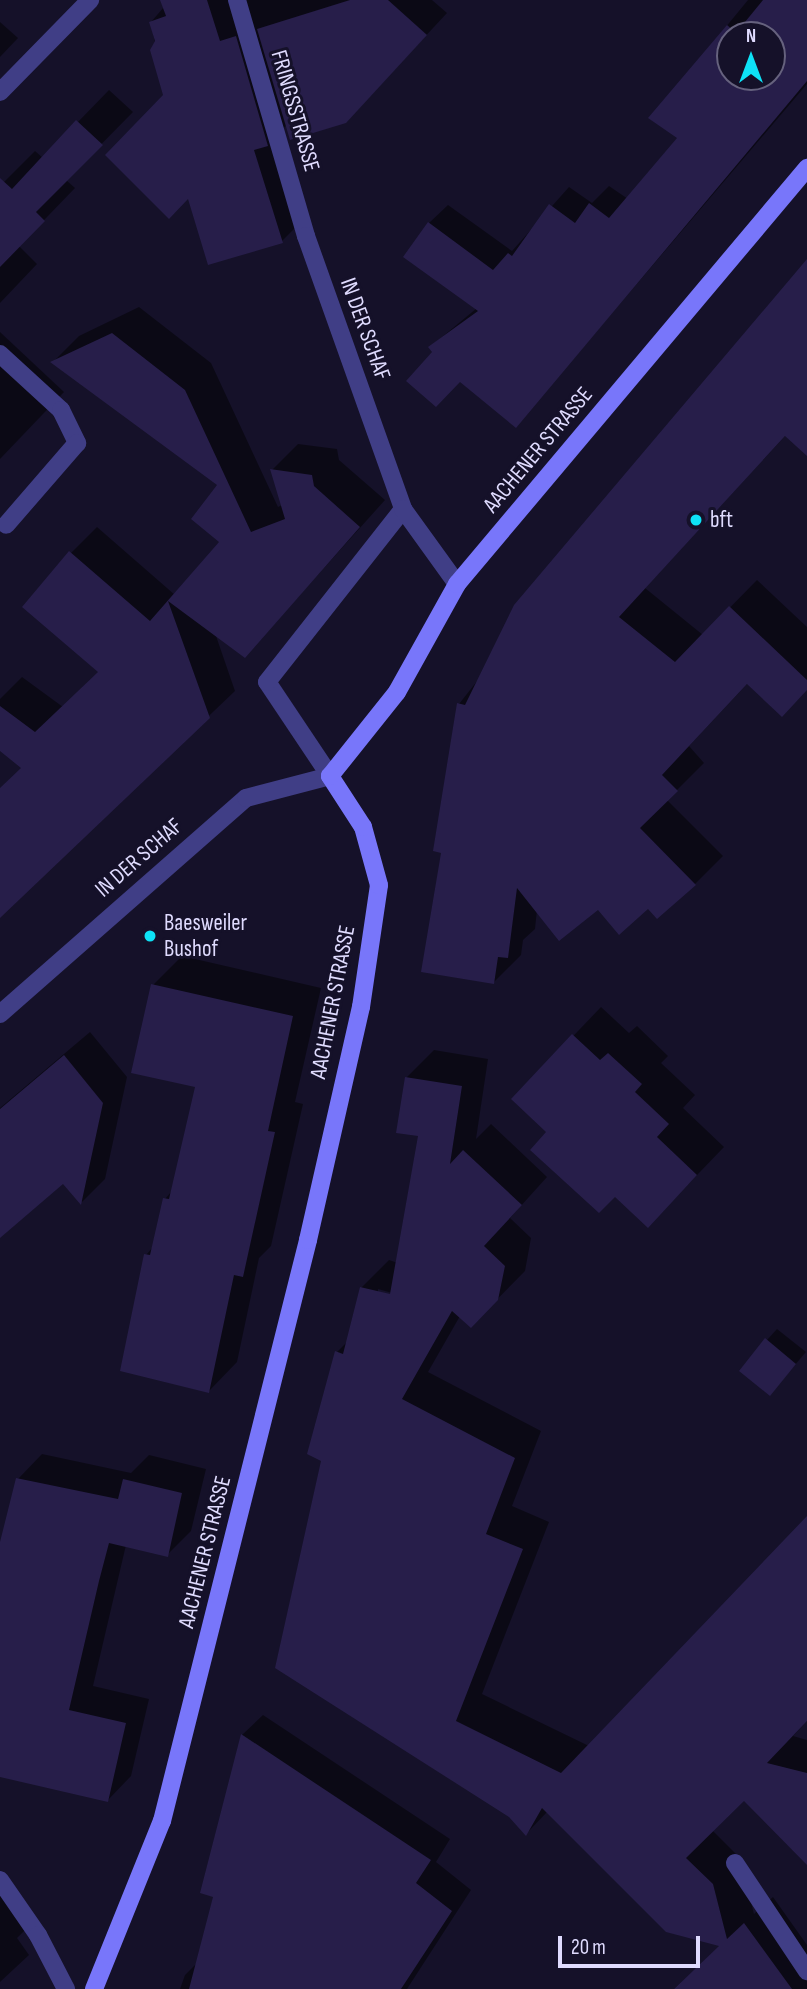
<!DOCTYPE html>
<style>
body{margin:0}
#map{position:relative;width:807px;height:1989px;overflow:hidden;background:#151129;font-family:"Sofia Sans Condensed",sans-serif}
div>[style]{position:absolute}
.shadow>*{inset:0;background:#0007}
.building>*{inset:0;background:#271e4a}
.service>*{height:18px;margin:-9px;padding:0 9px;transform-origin:9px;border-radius:9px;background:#403e86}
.minor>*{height:18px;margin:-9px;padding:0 9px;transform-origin:9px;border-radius:9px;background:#403e86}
.secondary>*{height:18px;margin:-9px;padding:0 9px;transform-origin:9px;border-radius:9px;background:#7876fa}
.dots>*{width:19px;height:19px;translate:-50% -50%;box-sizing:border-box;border:4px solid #151129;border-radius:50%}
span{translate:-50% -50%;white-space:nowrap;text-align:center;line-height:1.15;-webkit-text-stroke:6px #151129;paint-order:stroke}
.street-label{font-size:23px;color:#dfdbfe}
.poi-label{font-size:23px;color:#dfdbfe}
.left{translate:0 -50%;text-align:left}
.north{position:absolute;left:716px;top:21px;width:70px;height:70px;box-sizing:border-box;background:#151129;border:2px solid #66627e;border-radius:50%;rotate:0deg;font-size:19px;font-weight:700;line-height:28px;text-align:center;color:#dfdbfe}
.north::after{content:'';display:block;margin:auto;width:24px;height:32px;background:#0ee2f6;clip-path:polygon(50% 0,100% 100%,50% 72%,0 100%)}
.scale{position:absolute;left:558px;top:1936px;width:142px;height:32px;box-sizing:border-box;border:4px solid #dfdbfe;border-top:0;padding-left:9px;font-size:21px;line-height:24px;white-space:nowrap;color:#dfdbfe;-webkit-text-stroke:5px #151129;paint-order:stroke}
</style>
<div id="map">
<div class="shadow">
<div style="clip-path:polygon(170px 0,432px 0,447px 13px,367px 99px,287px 125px,276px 135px,303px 220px,282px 241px,165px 95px,151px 22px)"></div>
<div style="clip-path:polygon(evenodd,748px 0,807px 0,807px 84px,516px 426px,430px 347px,477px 308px,429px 223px,448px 205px,512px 251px,569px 187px,592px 203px,609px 186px,628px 199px,679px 137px,651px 118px,748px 0,730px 35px,772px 35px,772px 77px,730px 77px,730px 35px)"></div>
<div style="clip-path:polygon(0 22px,18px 38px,0 57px)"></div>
<div style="clip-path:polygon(109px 90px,133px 112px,66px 180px,75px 188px,19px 246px,37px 264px,0 303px,0 186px,35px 151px,43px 158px)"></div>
<div style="clip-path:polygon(807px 262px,807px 454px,786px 435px,645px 588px,703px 635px,757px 580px,807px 627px,807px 689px,748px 683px,689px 746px,704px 763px,667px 800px,723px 856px,695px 884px,657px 917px,648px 906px,537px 910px,535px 929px,523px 940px,521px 955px,494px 982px,443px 851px,459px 704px)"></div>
<div style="clip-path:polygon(139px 307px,211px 363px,278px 507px,282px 505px,272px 470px,298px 444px,337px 449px,339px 460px,385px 500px,245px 656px,215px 633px,235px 691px,0 915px,0 789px,23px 767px,0 749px,0 699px,22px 677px,63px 707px,100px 672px,71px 553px,97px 527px,175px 595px,221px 542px,220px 485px,53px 362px,79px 336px)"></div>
<div style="clip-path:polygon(0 332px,64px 392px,0 459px)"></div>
<div style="clip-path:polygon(182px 956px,321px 988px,295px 1102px,303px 1104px,271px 1246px,259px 1258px,237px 1362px,209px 1391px,146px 1255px,154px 1246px,165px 1199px,172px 1191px,197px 1086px,153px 985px)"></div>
<div style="clip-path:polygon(601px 1007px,629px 1033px,637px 1026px,668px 1056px,661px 1063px,695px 1095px,683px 1108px,724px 1147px,648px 1226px,513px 1099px)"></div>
<div style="clip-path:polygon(90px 1032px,127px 1077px,105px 1179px,82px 1202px,64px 1182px,0 1236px,0 1108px)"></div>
<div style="clip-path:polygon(evenodd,434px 1050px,488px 1059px,476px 1139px,491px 1124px,547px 1177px,510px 1218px,531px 1238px,525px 1271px,471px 1326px,460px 1316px,428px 1372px,541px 1431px,512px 1506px,549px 1522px,482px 1694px,589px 1746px,807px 1518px,807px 1721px,793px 1736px,807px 1740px,807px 1846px,744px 1798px,712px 1830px,739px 1857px,754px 1914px,773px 1897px,807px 1945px,807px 1989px,674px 1989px,721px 1945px,548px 1811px,526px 1834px,510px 1816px,277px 1667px,323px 1460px,337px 1352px,348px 1341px,361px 1288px,389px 1260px,398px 1263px,420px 1135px,407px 1077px,434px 1050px,378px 1289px,399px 1295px,398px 1298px,378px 1293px,378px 1289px)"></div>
<div style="clip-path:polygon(777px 1329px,806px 1352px,770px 1394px,767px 1340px)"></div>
<div style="clip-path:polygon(42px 1454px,131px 1473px,149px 1455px,206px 1469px,191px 1531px,167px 1555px,126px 1545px,93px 1686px,149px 1699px,131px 1776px,107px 1801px,0 1775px,0 1556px,18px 1479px)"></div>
<div style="clip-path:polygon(263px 1715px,450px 1839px,436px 1862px,471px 1890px,407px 1989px,180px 1989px,185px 1975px,198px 1962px,215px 1896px,242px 1735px)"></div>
<div style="clip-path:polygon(0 1884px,30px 1925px,17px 1938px,29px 1955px,0 1982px)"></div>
</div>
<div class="building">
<div style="clip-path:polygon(160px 0,207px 0,220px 41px,236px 36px,268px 146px,254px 150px,283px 243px,208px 265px,188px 199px,169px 219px,105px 155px,163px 95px,150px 50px,155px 41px,149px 22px,166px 16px)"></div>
<div style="clip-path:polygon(350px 0,388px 0,427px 35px,346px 123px,290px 140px,257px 29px)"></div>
<div style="clip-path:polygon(evenodd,763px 0,807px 0,807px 81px,516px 428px,460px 382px,436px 407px,406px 381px,432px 352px,428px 347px,478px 311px,403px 257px,428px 222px,493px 270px,508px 253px,512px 256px,549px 204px,575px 223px,589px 203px,609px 218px,677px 138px,648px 118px,727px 25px,736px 33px,763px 0,730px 35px,772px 35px,772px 77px,730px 77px,730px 35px)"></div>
<div style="clip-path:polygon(76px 120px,103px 145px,36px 212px,45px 221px,0 267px,0 178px,12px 189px)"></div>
<div style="clip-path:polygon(807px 259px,807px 456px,785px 436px,619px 617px,675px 662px,729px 606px,807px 680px,807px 690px,782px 717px,747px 684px,662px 775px,678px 791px,640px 828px,696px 885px,657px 919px,648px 909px,619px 935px,598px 910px,559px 941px,517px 888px,508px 958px,498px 957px,494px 984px,421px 972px,441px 853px,433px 851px,457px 703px,465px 705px,514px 605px)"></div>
<div style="clip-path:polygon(112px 333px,185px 390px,251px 532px,285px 519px,270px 469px,312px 475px,314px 486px,360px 527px,245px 658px,168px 601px,210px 718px,0 918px,0 788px,21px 768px,0 751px,0 706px,35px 732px,98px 672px,22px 607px,69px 551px,150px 621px,219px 542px,191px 519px,217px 485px,50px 362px)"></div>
<div style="clip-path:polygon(151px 984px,293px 1016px,268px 1131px,275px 1132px,243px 1277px,234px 1275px,209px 1393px,120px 1371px,144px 1254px,150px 1255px,163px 1198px,169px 1199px,195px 1087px,131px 1073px)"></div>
<div style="clip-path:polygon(572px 1034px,600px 1060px,608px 1053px,642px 1084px,635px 1092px,669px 1124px,657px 1137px,697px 1175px,648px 1228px,615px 1197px,599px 1213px,530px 1150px,546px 1132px,511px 1099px)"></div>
<div style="clip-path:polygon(64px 1055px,103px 1103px,81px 1205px,63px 1184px,0 1238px,0 1109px)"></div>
<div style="clip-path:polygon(405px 1077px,462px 1086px,450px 1164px,463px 1150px,522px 1205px,484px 1246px,505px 1266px,498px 1300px,471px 1328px,452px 1311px,402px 1399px,515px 1458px,486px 1534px,523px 1549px,456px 1721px,561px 1773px,807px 1516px,807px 1721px,767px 1763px,807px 1773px,807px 1865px,744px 1801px,686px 1858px,713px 1884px,727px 1939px,744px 1923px,792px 1989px,674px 1989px,719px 1946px,666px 1932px,542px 1808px,526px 1836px,509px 1817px,275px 1668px,321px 1461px,307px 1454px,335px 1351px,343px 1354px,360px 1287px,390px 1294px,418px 1136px,396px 1133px)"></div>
<div style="clip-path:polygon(765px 1338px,796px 1364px,770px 1396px,739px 1371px)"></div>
<div style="clip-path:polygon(16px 1478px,118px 1499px,123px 1479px,182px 1493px,168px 1557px,109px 1543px,99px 1581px,69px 1710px,126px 1723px,108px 1802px,0 1777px,0 1542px)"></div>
<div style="clip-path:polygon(241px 1734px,431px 1860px,416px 1883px,452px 1911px,401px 1989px,189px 1989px,213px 1897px,200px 1893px)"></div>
</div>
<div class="service">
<div style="left:0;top:354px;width:83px;rotate:42.6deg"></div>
<div style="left:61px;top:410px;width:37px;rotate:64deg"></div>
<div style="left:77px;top:443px;width:108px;rotate:130.9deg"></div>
<div style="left:330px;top:776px;width:113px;rotate:-123.8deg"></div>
<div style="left:267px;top:682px;width:220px;rotate:-51.8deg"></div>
<div style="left:735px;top:1863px;width:130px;rotate:56.3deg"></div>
</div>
<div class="minor">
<div style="left:237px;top:0;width:246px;rotate:73.7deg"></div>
<div style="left:306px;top:236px;width:290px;rotate:70.4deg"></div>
<div style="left:403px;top:509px;width:92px;rotate:54.2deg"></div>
<div style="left:0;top:92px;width:129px;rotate:-45.6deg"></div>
<div style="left:0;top:1014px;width:327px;rotate:-41.3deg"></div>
<div style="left:246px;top:798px;width:87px;rotate:-14.7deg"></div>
<div style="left:0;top:1880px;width:67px;rotate:55.4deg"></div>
<div style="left:38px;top:1935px;width:61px;rotate:62.6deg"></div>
</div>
<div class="secondary">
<div style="left:94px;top:1989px;width:181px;rotate:-68deg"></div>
<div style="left:162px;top:1821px;width:599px;rotate:-75.89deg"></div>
<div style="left:308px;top:1240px;width:239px;rotate:-77.2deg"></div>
<div style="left:361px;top:1007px;width:123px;rotate:-81.6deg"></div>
<div style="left:379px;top:885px;width:60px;rotate:-105.4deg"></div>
<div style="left:363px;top:827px;width:61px;rotate:-122.9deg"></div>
<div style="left:330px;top:776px;width:107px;rotate:-51.4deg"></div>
<div style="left:397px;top:692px;width:124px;rotate:-60.9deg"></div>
<div style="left:457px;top:584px;width:544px;rotate:-49.92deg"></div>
</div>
<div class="dots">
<div style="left:696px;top:520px;background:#0ee2f6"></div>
<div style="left:150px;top:936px;background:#0ee2f6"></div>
</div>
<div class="street-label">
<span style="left:295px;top:111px;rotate:74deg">FRINGSSTRASSE</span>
<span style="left:365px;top:329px;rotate:70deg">IN DER SCHAF</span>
<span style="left:538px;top:450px;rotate:-50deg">AACHENER STRASSE</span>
<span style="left:139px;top:858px;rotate:-41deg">IN DER SCHAF</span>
<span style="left:333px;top:1002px;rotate:-79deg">AACHENER STRASSE</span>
<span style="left:205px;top:1552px;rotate:-76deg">AACHENER STRASSE</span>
</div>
<div class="poi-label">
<span class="left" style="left:710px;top:520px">bft</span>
<span class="left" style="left:164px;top:936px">Baesweiler<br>Bushof</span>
</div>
<div class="north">N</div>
<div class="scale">20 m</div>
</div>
